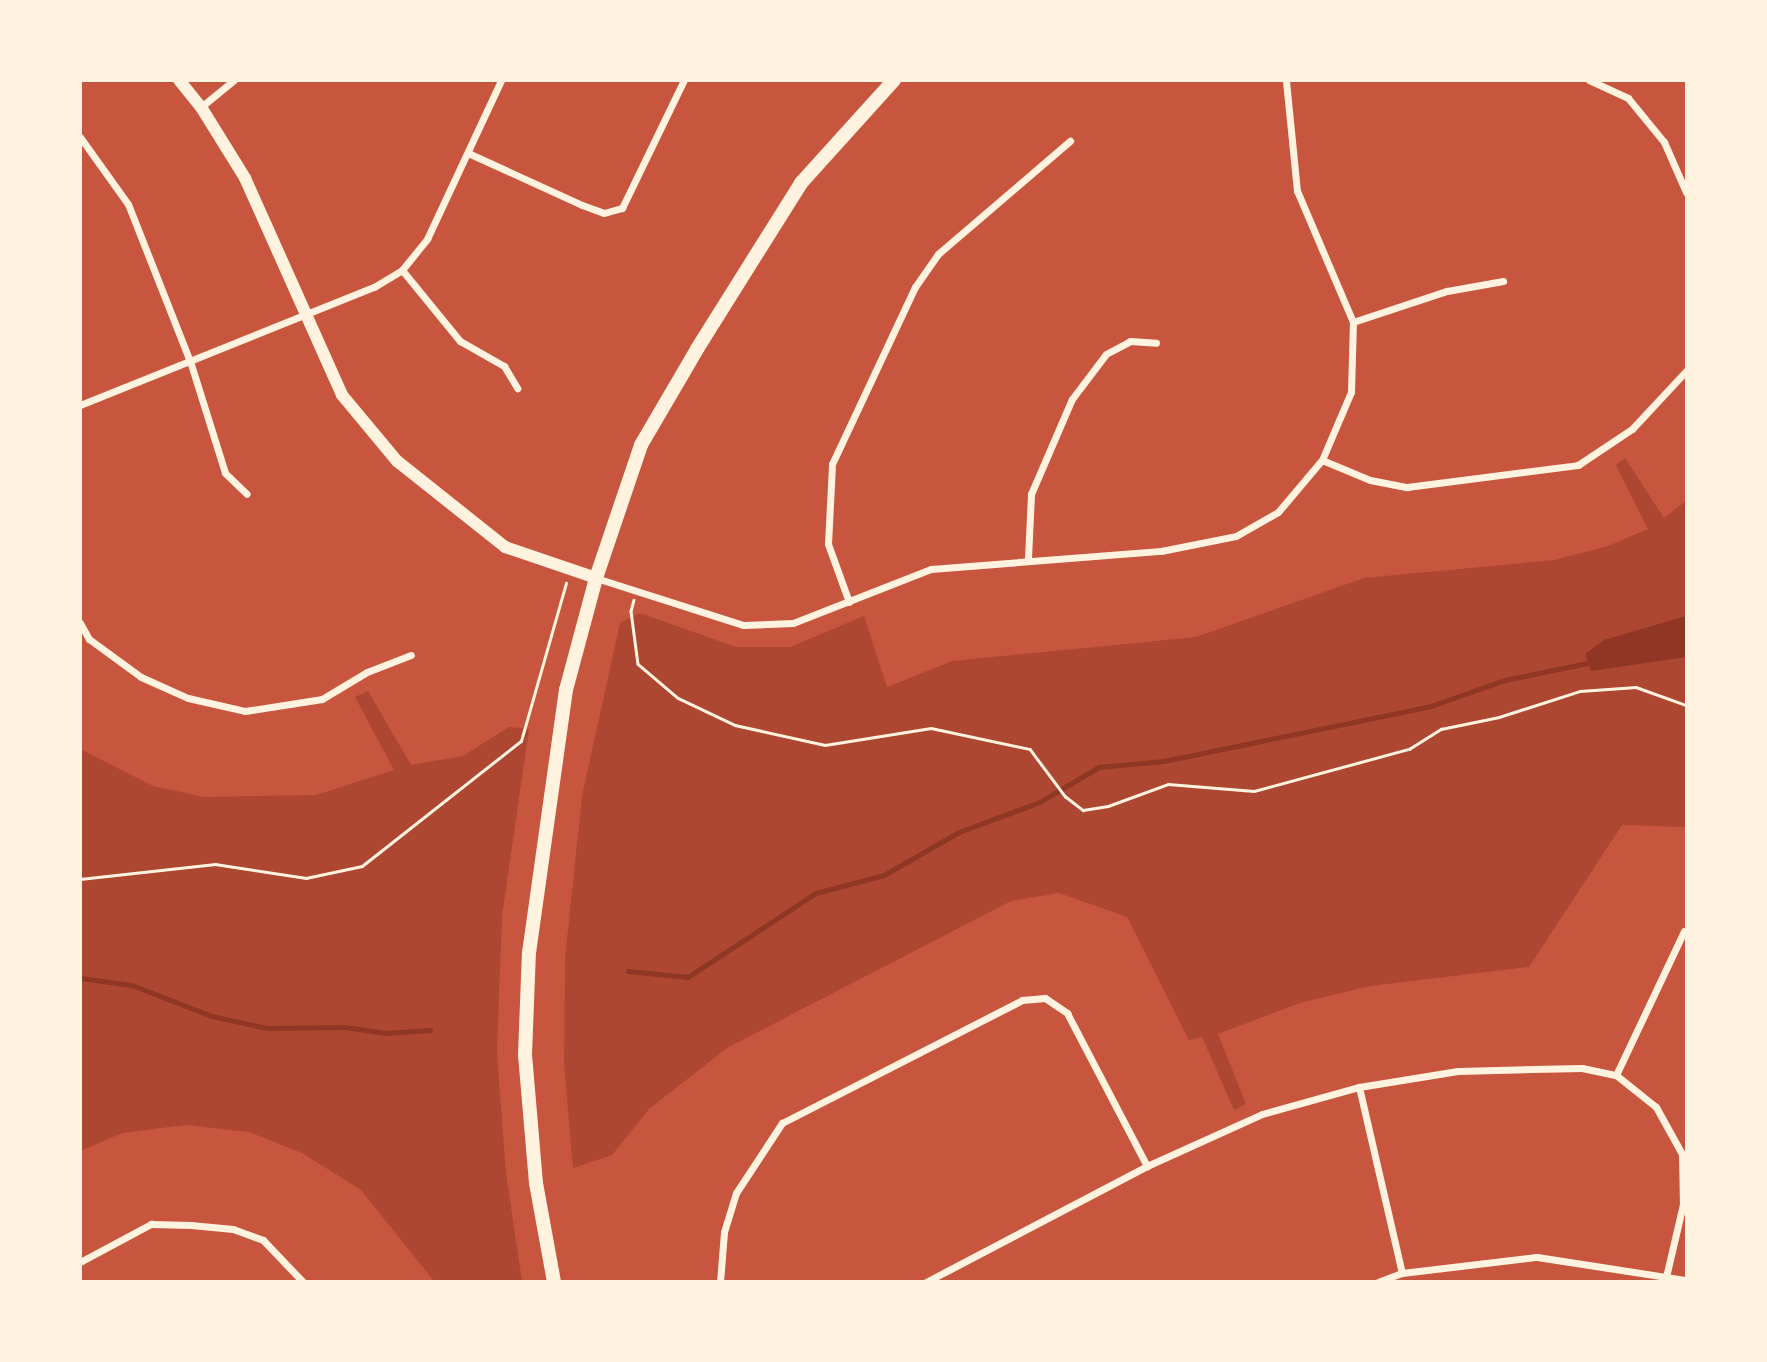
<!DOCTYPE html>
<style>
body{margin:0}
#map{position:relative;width:1767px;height:1362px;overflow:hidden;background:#c8553d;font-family:"IBM Plex Sans",sans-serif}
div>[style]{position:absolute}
.green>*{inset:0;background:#ae4732}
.water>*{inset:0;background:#8f3625}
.stream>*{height:4.5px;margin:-2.25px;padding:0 2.25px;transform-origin:2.25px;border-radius:2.25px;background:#8f3625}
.path>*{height:2.5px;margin:-1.25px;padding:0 1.25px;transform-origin:1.25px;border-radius:1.25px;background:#fff3e0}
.minor>*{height:7px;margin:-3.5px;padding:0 3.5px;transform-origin:3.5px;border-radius:3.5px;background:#fff3e0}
.tertiary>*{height:12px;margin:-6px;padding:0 6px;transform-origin:6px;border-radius:6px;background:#fff3e0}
.primary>*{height:14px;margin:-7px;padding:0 7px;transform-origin:7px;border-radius:7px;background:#fff3e0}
span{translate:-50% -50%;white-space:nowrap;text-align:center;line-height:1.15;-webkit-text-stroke:7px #fff3e0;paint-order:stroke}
.frame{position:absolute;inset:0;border:82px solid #fff3e0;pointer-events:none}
</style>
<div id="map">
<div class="green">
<div style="clip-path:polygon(1625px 458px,1664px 518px,1686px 501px,1686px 827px,1622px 825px,1529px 967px,1370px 986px,1300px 1003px,1218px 1034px,1246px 1104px,1234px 1110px,1202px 1037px,1189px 1040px,1127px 917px,1059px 893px,1011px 901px,727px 1048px,649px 1109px,612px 1155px,573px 1168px,564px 1065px,565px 959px,582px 796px,620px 623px,640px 613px,736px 647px,790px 647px,864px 616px,887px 687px,952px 661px,1196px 637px,1364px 578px,1554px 560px,1608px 546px,1648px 529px,1616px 465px)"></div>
<div style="clip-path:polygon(368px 691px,411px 765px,463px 756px,509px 727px,529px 729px,502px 916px,497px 1053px,506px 1173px,522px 1281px,434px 1281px,361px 1190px,302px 1153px,249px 1132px,186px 1125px,122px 1133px,81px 1151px,80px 749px,153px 786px,204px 797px,316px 795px,394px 770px,355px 697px)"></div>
</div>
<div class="water">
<div style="clip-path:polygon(1686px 616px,1686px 657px,1591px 671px,1585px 654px,1604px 640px)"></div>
</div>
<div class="stream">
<div style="left:628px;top:971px;width:60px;rotate:5.7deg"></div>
<div style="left:688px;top:977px;width:153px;rotate:-33.3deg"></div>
<div style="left:816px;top:893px;width:70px;rotate:-14.8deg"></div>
<div style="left:884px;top:875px;width:86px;rotate:-29.8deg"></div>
<div style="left:959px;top:832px;width:86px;rotate:-20.3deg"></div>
<div style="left:1040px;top:802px;width:69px;rotate:-30.7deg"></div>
<div style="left:1099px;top:767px;width:65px;rotate:-5.3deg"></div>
<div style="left:1164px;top:761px;width:273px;rotate:-11.6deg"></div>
<div style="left:1431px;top:706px;width:78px;rotate:-19.4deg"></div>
<div style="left:1505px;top:680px;width:90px;rotate:-11.6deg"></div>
<div style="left:80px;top:978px;width:52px;rotate:7.7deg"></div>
<div style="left:132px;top:985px;width:86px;rotate:21.2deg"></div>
<div style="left:212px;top:1016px;width:56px;rotate:12.3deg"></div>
<div style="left:267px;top:1028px;width:78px;rotate:-0.7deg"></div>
<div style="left:345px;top:1027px;width:41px;rotate:8.3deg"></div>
<div style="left:386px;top:1033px;width:44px;rotate:-3.9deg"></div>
</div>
<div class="path">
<div style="left:634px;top:600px;width:11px;rotate:105deg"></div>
<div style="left:631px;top:611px;width:53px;rotate:82.5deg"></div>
<div style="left:638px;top:664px;width:52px;rotate:40.4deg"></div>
<div style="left:678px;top:698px;width:63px;rotate:25.3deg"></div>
<div style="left:735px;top:725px;width:92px;rotate:12.5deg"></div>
<div style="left:825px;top:745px;width:107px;rotate:-9.1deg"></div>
<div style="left:931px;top:728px;width:101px;rotate:12deg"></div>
<div style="left:1030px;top:749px;width:59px;rotate:53.3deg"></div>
<div style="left:1065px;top:796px;width:23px;rotate:38deg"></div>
<div style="left:1083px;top:810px;width:25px;rotate:-9deg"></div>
<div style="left:1108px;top:806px;width:64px;rotate:-20.1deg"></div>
<div style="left:1168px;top:784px;width:86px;rotate:4.7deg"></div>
<div style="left:1254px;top:791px;width:161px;rotate:-15.2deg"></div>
<div style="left:1409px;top:749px;width:38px;rotate:-32deg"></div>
<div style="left:1441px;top:729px;width:59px;rotate:-11.7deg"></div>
<div style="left:1499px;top:717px;width:85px;rotate:-17.8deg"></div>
<div style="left:1580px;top:691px;width:56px;rotate:-4.1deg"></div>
<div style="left:1636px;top:687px;width:53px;rotate:19.8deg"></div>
<div style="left:80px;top:879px;width:136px;rotate:-6.3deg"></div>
<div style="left:215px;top:864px;width:92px;rotate:8.7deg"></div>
<div style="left:306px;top:878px;width:57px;rotate:-12.1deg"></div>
<div style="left:362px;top:866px;width:202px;rotate:-38.2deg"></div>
<div style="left:521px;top:741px;width:164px;rotate:-74.1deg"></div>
</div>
<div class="minor">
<div style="left:1589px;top:80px;width:43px;rotate:24.8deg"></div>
<div style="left:1628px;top:98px;width:57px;rotate:50.7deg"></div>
<div style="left:1664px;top:142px;width:55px;rotate:66.3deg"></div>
<div style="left:201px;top:107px;width:43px;rotate:-39.3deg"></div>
<div style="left:80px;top:137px;width:82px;rotate:54.4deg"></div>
<div style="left:128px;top:204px;width:169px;rotate:68.5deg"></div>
<div style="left:190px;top:361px;width:117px;rotate:72.6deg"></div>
<div style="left:225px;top:473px;width:30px;rotate:44deg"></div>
<div style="left:468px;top:153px;width:125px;rotate:24.5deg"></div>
<div style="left:582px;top:205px;width:23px;rotate:20deg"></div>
<div style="left:604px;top:213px;width:19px;rotate:-16deg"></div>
<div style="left:622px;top:208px;width:142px;rotate:-64.2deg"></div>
<div style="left:402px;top:270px;width:92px;rotate:50.8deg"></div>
<div style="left:460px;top:341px;width:51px;rotate:29.6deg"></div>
<div style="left:504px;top:366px;width:26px;rotate:59deg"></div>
<div style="left:1353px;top:322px;width:99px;rotate:-18.3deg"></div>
<div style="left:1447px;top:291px;width:57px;rotate:-10.1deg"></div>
<div style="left:80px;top:405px;width:317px;rotate:-21.9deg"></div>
<div style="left:374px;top:287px;width:33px;rotate:-31deg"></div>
<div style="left:402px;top:270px;width:40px;rotate:-51deg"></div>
<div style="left:427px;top:239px;width:175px;rotate:-65deg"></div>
<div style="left:1322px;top:460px;width:52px;rotate:22.6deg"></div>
<div style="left:1370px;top:480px;width:38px;rotate:11deg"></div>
<div style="left:1407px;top:487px;width:172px;rotate:-7.3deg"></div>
<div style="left:1578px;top:465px;width:65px;rotate:-33.7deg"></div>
<div style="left:1632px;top:429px;width:79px;rotate:-47deg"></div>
<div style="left:1028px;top:558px;width:64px;rotate:-87.3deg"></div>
<div style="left:1031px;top:494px;width:103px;rotate:-66.7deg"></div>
<div style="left:1072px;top:399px;width:56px;rotate:-52.9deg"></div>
<div style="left:1106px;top:354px;width:27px;rotate:-28deg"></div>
<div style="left:1130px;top:341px;width:26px;rotate:4deg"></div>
<div style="left:596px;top:578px;width:154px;rotate:17.7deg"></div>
<div style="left:743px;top:625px;width:50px;rotate:-2.3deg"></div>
<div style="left:793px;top:623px;width:148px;rotate:-21.4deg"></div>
<div style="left:931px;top:569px;width:231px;rotate:-4.5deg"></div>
<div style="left:1161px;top:551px;width:76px;rotate:-11.3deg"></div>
<div style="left:1236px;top:536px;width:48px;rotate:-29.7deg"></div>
<div style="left:1278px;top:512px;width:68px;rotate:-49.8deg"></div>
<div style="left:1322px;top:460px;width:74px;rotate:-66.9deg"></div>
<div style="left:1351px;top:392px;width:70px;rotate:-88.4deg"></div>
<div style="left:1353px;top:322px;width:142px;rotate:-113.1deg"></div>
<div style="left:1297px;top:191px;width:112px;rotate:-95.7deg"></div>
<div style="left:849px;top:602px;width:62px;rotate:-109.9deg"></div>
<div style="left:828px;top:544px;width:80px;rotate:-87.1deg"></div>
<div style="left:832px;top:464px;width:195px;rotate:-64.9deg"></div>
<div style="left:915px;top:287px;width:40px;rotate:-55.1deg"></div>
<div style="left:938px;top:254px;width:174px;rotate:-40.6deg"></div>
<div style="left:80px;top:623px;width:18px;rotate:61deg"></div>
<div style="left:89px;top:639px;width:64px;rotate:36.2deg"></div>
<div style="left:141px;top:677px;width:51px;rotate:24.1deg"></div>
<div style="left:188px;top:698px;width:58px;rotate:12.8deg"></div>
<div style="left:245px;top:711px;width:78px;rotate:-8.9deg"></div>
<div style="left:322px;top:699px;width:52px;rotate:-31deg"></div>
<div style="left:367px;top:672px;width:47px;rotate:-21.1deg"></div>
<div style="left:1616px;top:1075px;width:159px;rotate:-64.7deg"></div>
<div style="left:1359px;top:1087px;width:191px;rotate:77deg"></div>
<div style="left:80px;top:1262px;width:81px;rotate:-28.2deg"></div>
<div style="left:151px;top:1224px;width:40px;rotate:1.4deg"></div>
<div style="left:191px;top:1225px;width:42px;rotate:5.4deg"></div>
<div style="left:233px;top:1229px;width:32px;rotate:20deg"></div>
<div style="left:263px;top:1240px;width:58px;rotate:46.4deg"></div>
<div style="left:720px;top:1282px;width:50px;rotate:-85.4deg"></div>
<div style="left:724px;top:1232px;width:41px;rotate:-72.9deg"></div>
<div style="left:736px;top:1193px;width:84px;rotate:-56.7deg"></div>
<div style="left:782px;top:1123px;width:270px;rotate:-27.1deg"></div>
<div style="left:1022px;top:1000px;width:23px;rotate:-5deg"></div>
<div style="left:1045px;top:998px;width:27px;rotate:34deg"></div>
<div style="left:1067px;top:1013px;width:173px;rotate:62.4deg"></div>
<div style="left:926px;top:1282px;width:250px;rotate:-27.7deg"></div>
<div style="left:1147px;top:1166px;width:126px;rotate:-24.3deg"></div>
<div style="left:1262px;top:1114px;width:101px;rotate:-15.6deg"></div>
<div style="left:1359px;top:1087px;width:100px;rotate:-9.2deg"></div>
<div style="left:1458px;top:1071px;width:74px;rotate:-1.5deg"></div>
<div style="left:1532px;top:1069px;width:50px;rotate:-1.1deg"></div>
<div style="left:1582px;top:1068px;width:35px;rotate:12deg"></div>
<div style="left:1616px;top:1075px;width:51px;rotate:38.7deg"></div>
<div style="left:1656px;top:1107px;width:54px;rotate:61deg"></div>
<div style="left:1682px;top:1154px;width:50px;rotate:88.9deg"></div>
<div style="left:1683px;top:1204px;width:71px;rotate:103.1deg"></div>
<div style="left:1378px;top:1282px;width:26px;rotate:-21deg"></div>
<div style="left:1402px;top:1273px;width:136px;rotate:-6.8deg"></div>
<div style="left:1537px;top:1257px;width:151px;rotate:8.8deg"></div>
</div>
<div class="tertiary">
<div style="left:179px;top:80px;width:35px;rotate:51deg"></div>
<div style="left:201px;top:107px;width:84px;rotate:58.2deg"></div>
<div style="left:245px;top:178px;width:238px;rotate:65.9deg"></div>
<div style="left:342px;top:395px;width:86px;rotate:50.2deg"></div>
<div style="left:397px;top:461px;width:138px;rotate:38.5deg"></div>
<div style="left:505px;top:547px;width:96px;rotate:18.8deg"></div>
</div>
<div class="primary">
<div style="left:554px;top:1282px;width:101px;rotate:-100.3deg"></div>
<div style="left:536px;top:1183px;width:128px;rotate:-94.9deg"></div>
<div style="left:525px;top:1055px;width:102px;rotate:-87.8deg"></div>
<div style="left:529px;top:953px;width:266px;rotate:-82deg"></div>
<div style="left:566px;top:690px;width:116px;rotate:-75deg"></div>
<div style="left:596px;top:578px;width:140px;rotate:-71.3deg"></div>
<div style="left:641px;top:445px;width:111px;rotate:-59.7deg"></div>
<div style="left:697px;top:349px;width:196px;rotate:-57.9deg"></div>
<div style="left:801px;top:183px;width:139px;rotate:-47.9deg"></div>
</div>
<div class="frame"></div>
</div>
